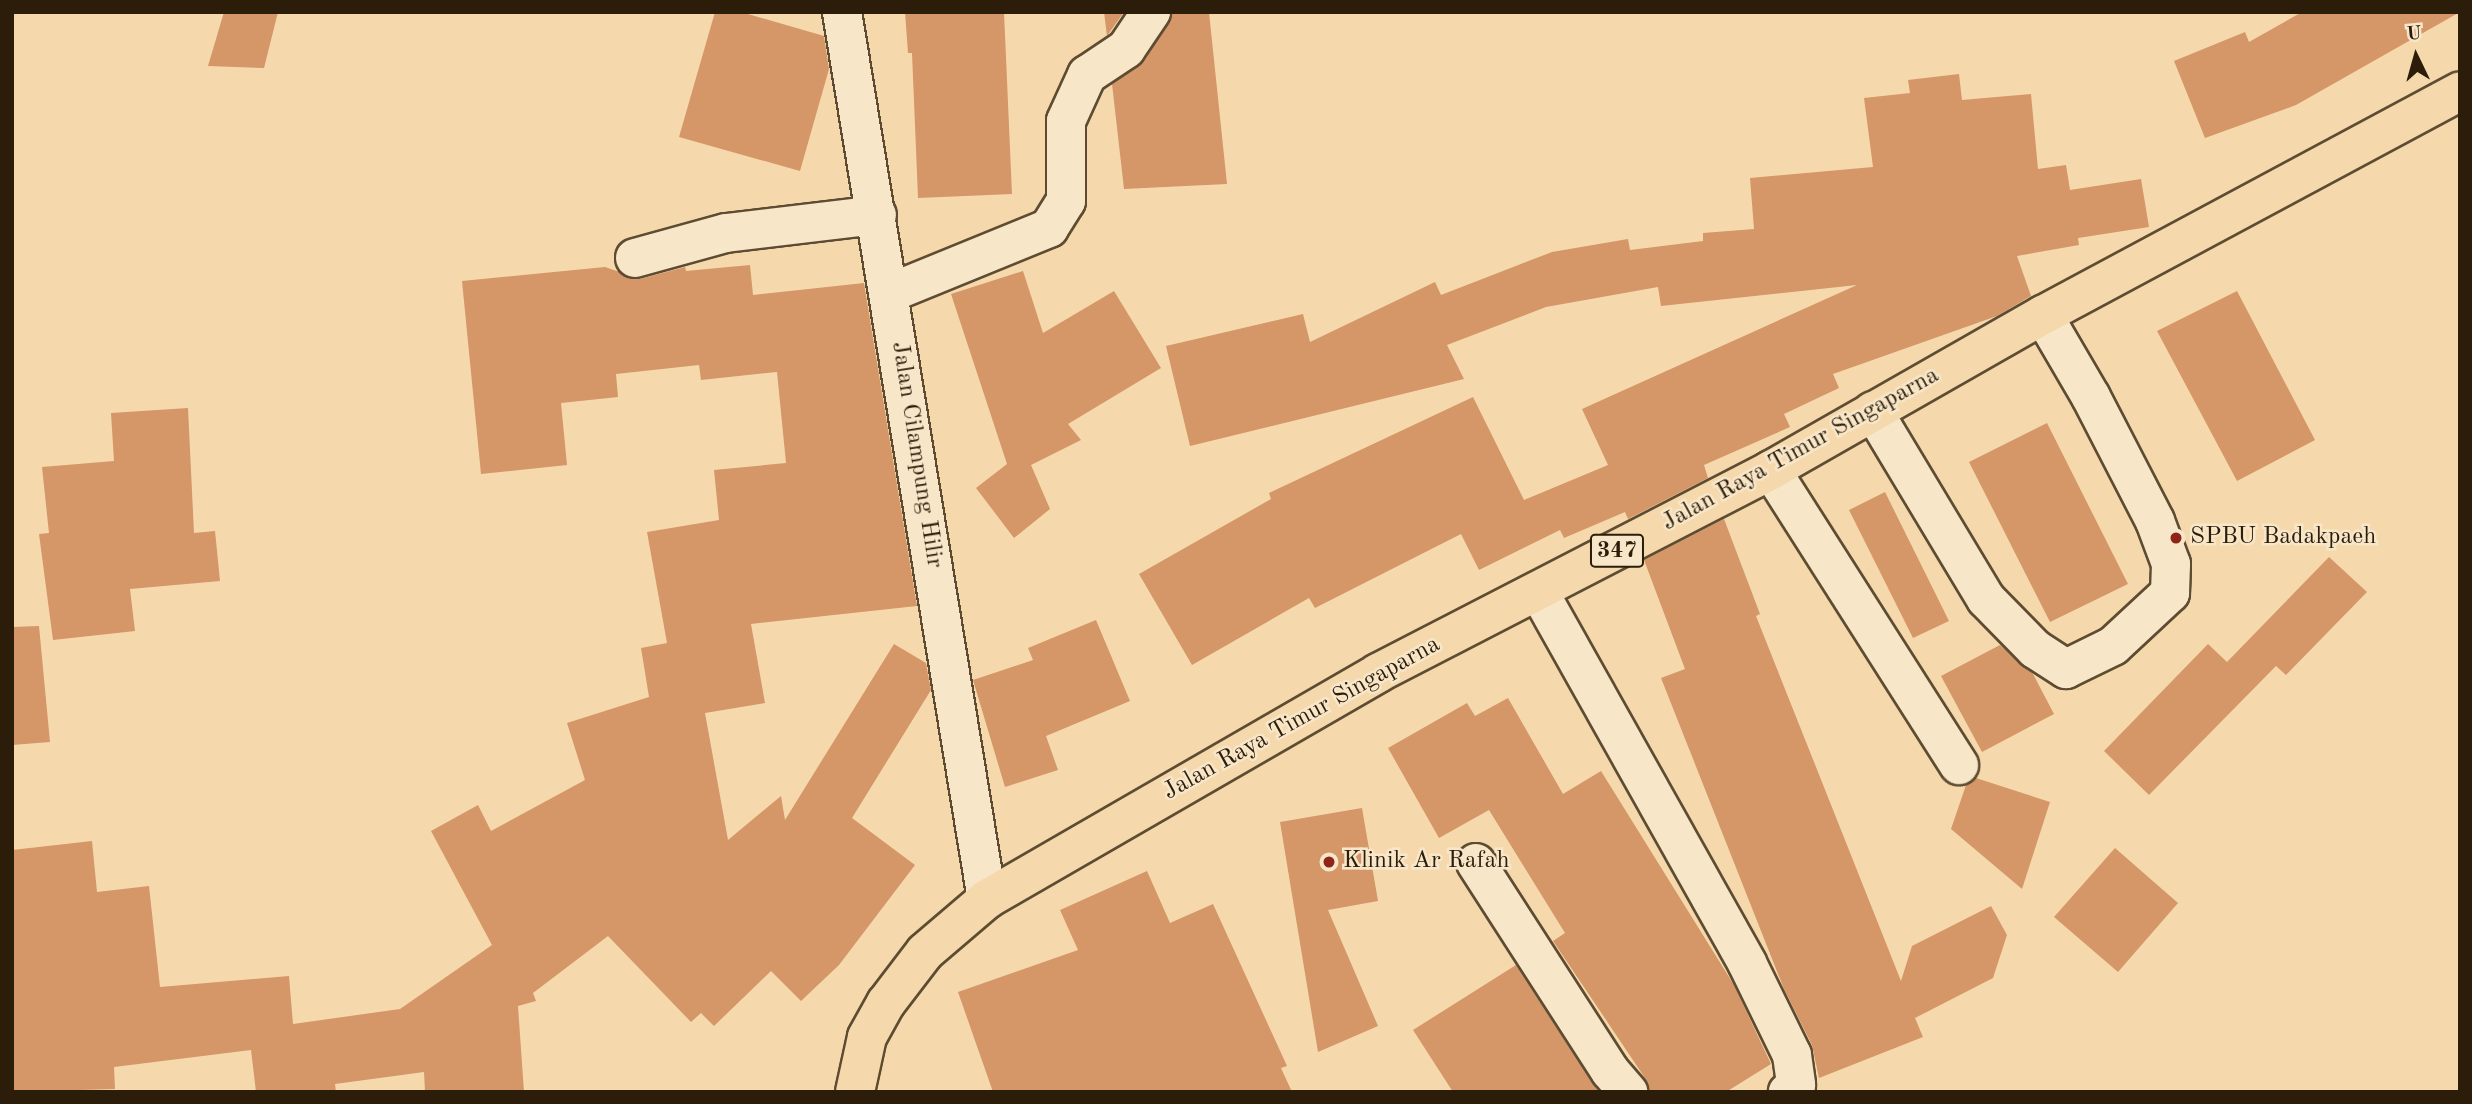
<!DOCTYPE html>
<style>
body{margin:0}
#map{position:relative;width:2472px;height:1104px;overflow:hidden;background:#f5d9ac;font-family:"Old Standard TT",serif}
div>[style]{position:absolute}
.building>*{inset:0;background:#d59668}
.roads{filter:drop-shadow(2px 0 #5e4c32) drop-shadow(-2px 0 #5e4c32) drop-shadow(0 2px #5e4c32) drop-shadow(0 -2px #5e4c32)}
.minor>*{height:38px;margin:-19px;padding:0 19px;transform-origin:19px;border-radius:19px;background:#f8e6c9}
.major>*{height:38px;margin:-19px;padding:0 19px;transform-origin:19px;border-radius:19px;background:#f5d9ac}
.dots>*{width:19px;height:19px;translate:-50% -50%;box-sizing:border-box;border:4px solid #f8e6c9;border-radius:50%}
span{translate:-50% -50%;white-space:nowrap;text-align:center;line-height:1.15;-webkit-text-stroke:5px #f8e6c9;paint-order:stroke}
.shield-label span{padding:2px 5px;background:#f8e6c9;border:2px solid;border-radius:5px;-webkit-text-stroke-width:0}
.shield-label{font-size:23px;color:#2b1d0a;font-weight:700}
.street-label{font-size:24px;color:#2b1d0a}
.poi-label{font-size:24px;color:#2b1d0a}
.left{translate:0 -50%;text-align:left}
.frame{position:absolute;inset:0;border:14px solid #2b1d0a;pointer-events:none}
.north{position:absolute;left:2381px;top:21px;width:70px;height:70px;-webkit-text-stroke:5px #f8e6c9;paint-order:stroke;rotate:355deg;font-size:19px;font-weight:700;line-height:28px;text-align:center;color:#2b1d0a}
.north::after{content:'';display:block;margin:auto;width:24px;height:32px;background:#2b1d0a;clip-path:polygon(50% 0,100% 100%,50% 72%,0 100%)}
</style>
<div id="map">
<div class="building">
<div style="clip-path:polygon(224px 12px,278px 12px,264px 68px,208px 66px)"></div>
<div style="clip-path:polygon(715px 12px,741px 12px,824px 36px,829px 69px,800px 171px,679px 137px)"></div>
<div style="clip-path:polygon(905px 12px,1004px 12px,1012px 194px,918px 198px,912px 53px,908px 53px)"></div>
<div style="clip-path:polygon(1104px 12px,1124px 12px,1107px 36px)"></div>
<div style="clip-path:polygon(1173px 12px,1209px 12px,1227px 184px,1124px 189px,1112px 84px,1144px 61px)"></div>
<div style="clip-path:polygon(2302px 12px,2460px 12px,2296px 105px,2205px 138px,2174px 61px,2245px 32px,2249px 42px)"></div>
<div style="clip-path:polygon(1959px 74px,1962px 100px,2031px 94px,2038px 169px,2066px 165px,2070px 190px,2141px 179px,2149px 227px,2078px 238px,2079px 245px,2017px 256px,2031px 296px,1997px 316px,1833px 374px,1839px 388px,1784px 414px,1790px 427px,1704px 465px,1708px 478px,1628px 519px,1625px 512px,1564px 538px,1560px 530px,1479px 570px,1461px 534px,1315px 608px,1309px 598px,1192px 665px,1139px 574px,1271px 499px,1269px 493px,1473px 397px,1524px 500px,1608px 465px,1582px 409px,1857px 285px,1661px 306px,1658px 287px,1546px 307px,1447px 345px,1464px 379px,1190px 446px,1166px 346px,1303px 314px,1310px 342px,1435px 282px,1441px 295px,1552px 252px,1628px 239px,1630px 250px,1703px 241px,1703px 233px,1754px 229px,1750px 178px,1873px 167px,1864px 98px,1910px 93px,1908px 80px)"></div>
<div style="clip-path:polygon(750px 265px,753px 295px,864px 283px,917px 606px,751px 624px,765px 703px,705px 713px,728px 840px,781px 796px,785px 820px,894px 644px,926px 663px,931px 690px,852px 818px,915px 865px,839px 965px,801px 1001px,771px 971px,714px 1026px,701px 1013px,691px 1022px,608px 936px,533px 993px,536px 1001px,518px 1006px,524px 1092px,425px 1092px,424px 1072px,335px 1084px,336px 1092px,256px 1092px,251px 1050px,114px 1067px,115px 1089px,12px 1092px,12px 850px,92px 841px,97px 892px,149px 886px,160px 987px,289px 976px,293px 1024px,400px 1009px,492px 945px,431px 831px,478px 805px,491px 831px,585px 780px,567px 723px,649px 697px,641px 648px,667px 643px,647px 532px,719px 520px,714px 470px,786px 463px,777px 372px,701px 380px,699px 365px,616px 374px,618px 397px,561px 403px,567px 465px,481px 474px,462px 281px,605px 267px,640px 279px,685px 267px,686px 271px)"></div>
<div style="clip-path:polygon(1023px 271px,1043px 333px,1114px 291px,1161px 368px,1068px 424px,1081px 440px,1031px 465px,1050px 509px,1014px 538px,976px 488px,1007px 464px,951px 294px)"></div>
<div style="clip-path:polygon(2237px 291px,2315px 440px,2237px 481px,2157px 331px)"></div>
<div style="clip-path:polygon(188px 408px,194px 533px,215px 531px,220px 581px,130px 589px,135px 631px,53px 640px,39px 534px,49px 533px,42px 467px,114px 461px,111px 413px)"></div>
<div style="clip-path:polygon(2047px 423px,2128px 584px,2050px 622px,1969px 462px)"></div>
<div style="clip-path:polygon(1885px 492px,1949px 621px,1913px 638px,1849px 510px)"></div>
<div style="clip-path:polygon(1724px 519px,1760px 614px,1756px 616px,1901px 981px,1912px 946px,1991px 906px,2007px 935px,1993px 978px,1915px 1018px,1923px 1037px,1819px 1078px,1812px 1045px,1784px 989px,1661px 678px,1685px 669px,1644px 560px)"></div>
<div style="clip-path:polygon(2329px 557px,2367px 592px,2286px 675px,2276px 666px,2149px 795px,2104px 751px,2208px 644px,2227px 662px)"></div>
<div style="clip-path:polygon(1096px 620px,1130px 701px,1046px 736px,1058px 770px,1005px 787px,973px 680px,1033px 660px,1028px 648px)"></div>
<div style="clip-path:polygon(39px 626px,50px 742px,12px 745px,12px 627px)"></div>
<div style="clip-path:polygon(2000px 645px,2033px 674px,2054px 714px,1982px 752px,1941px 676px)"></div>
<div style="clip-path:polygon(1508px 698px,1563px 794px,1601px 771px,1734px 985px,1771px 1064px,1726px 1092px,1649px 1092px,1645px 1078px,1553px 941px,1565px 933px,1489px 810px,1439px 838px,1388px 748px,1467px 703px,1475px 716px)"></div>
<div style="clip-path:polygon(1976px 778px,2050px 802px,2022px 889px,1951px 829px,1966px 785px)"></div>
<div style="clip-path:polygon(1362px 808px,1378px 901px,1328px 910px,1378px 1026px,1318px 1052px,1280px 822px)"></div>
<div style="clip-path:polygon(2115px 848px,2178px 903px,2118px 972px,2054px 917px)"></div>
<div style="clip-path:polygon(1147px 871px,1170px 923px,1213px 904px,1287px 1066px,1281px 1068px,1292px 1092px,993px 1092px,958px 992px,1078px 950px,1060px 910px)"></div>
<div style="clip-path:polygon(1516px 965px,1592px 1083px,1599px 1092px,1453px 1092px,1413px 1030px)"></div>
</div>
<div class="roads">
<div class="minor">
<div style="left:842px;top:12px;width:899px;rotate:80.72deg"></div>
<div style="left:635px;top:258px;width:94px;rotate:-15.4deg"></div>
<div style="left:726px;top:233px;width:152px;rotate:-6.8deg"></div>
<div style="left:890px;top:293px;width:172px;rotate:-22.2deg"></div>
<div style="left:1049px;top:228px;width:32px;rotate:-58deg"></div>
<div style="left:1066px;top:201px;width:80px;rotate:-90deg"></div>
<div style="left:1066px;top:121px;width:51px;rotate:-65.5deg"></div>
<div style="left:1087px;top:75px;width:47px;rotate:-33.7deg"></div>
<div style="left:1126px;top:49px;width:45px;rotate:-56deg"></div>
<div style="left:1873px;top:411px;width:219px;rotate:59deg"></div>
<div style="left:1986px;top:599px;width:70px;rotate:45.6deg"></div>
<div style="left:2035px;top:649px;width:37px;rotate:33deg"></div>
<div style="left:2066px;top:669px;width:52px;rotate:-26.1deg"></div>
<div style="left:2113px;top:646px;width:78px;rotate:-42.9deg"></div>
<div style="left:2170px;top:593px;width:29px;rotate:-88deg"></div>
<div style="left:2171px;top:564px;width:46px;rotate:-110.4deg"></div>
<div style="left:2155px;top:521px;width:140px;rotate:-117.3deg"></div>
<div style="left:2091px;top:397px;width:95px;rotate:-120.3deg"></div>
<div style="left:1771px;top:470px;width:350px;rotate:57.5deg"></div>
<div style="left:1539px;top:592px;width:425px;rotate:60.7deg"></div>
<div style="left:1747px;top:963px;width:102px;rotate:63.9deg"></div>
<div style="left:1792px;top:1055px;width:30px;rotate:82deg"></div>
<div style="left:1796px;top:1085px;width:11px;rotate:139deg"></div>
<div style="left:1476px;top:863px;width:247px;rotate:57.2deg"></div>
<div style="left:1610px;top:1071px;width:28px;rotate:49deg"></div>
</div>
<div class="major">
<div style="left:855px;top:1092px;width:56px;rotate:-77.7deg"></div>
<div style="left:867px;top:1037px;width:39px;rotate:-61deg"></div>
<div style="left:886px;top:1003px;width:64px;rotate:-52.6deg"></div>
<div style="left:925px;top:952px;width:82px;rotate:-40.5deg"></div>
<div style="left:987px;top:899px;width:452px;rotate:-30deg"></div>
<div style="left:1378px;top:673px;width:442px;rotate:-27.3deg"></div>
<div style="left:1771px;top:470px;width:313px;rotate:-29.7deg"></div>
<div style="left:2043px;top:315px;width:473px;rotate:-28.2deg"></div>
</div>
</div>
<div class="dots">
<div style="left:2176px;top:538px;background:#8f2418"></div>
<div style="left:1329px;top:862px;background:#8f2418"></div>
</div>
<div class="shield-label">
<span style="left:1617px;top:551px">347</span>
</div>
<div class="street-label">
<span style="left:1801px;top:450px;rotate:-29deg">Jalan Raya Timur Singaparna</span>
<span style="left:916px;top:455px;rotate:81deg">Jalan Cilampung Hilir</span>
<span style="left:1302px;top:719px;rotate:-29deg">Jalan Raya Timur Singaparna</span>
</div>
<div class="poi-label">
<span class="left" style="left:2190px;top:538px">SPBU Badakpaeh</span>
<span class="left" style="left:1343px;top:862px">Klinik Ar Rafah</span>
</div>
<div class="frame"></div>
<div class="north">U</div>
</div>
